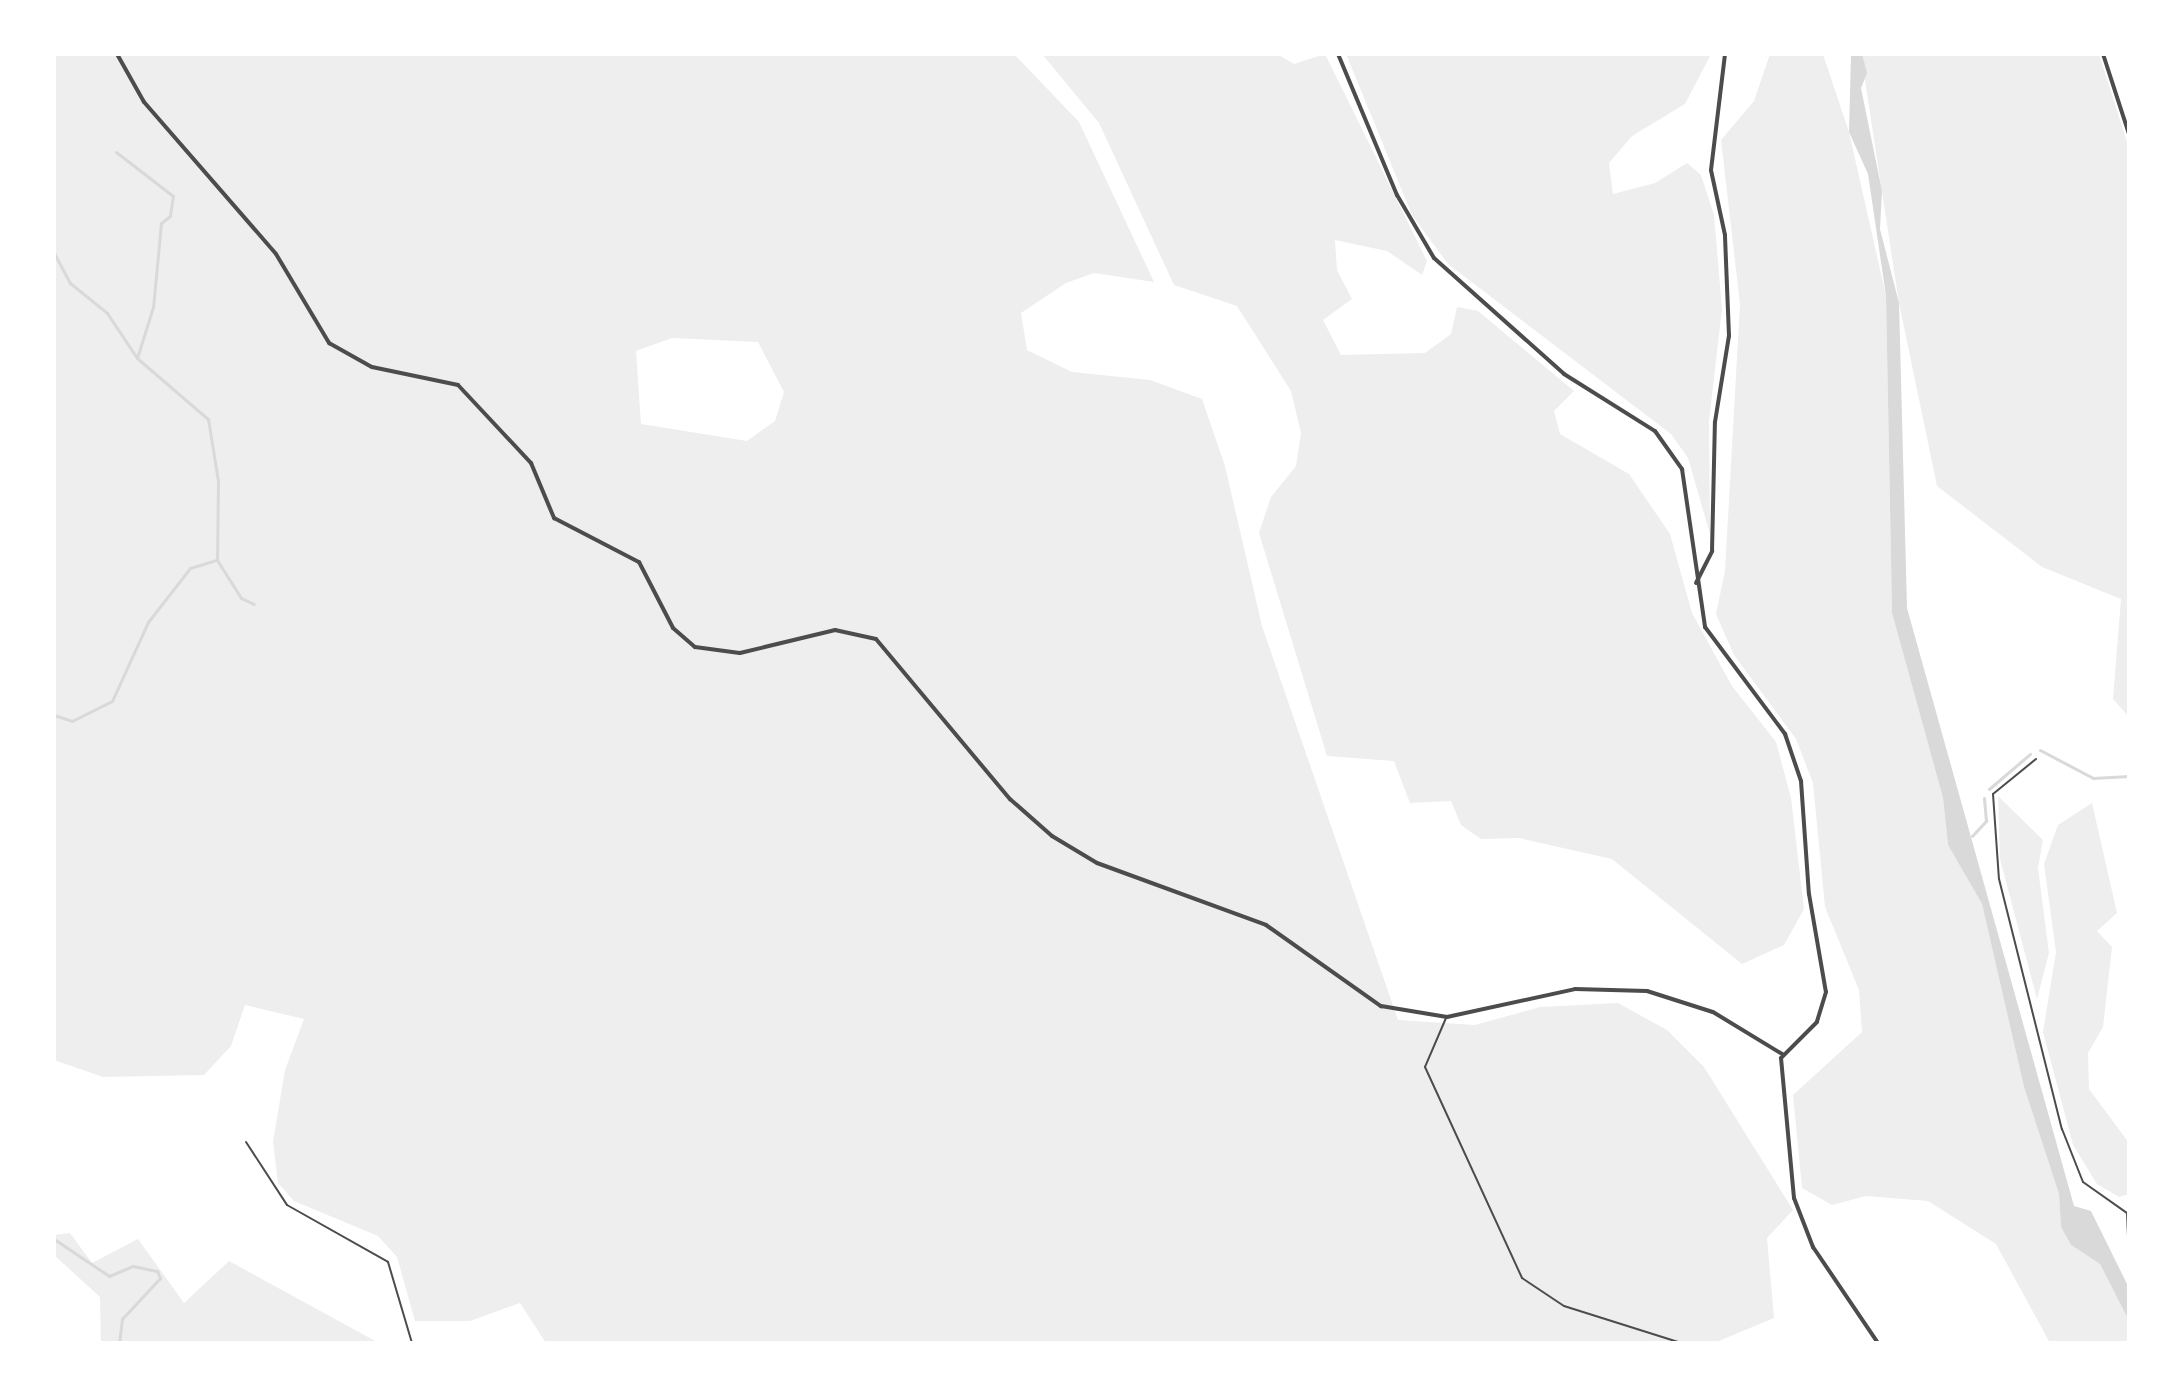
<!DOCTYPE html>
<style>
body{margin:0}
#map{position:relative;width:2183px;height:1397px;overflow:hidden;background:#fff;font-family:Commissioner,sans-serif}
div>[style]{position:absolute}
.green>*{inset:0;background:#eee}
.water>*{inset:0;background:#d9d9d9}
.stream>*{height:3px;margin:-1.5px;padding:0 1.5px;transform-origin:1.5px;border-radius:1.5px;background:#d9d9d9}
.service>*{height:2px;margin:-1px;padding:0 1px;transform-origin:1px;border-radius:1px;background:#4c4c4c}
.minor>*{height:4px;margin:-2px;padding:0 2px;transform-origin:2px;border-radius:2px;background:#4c4c4c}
span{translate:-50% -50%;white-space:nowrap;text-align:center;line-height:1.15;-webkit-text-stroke:8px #fff;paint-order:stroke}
.frame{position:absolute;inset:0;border:56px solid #fff;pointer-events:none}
</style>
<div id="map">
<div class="green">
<div style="clip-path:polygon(evenodd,54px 54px,1014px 54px,1079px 122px,1154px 282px,1094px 273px,1066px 283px,1021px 313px,1027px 350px,1072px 372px,1150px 380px,1202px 399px,1225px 466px,1262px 626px,1398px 1020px,1475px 1025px,1540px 1007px,1618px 1003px,1667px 1030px,1704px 1067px,1793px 1210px,1767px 1238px,1774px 1318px,1714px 1343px,546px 1343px,520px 1303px,470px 1321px,415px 1321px,397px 1257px,378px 1236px,294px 1201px,278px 1183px,273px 1142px,285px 1070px,304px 1019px,245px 1005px,231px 1046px,204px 1075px,103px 1077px,54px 1060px,54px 54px,672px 338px,758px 342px,784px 392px,775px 421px,747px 441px,641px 424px,636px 351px,672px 338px)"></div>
<div style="clip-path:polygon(1042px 54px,1277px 54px,1294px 64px,1325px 54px,1427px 261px,1422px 275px,1387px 251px,1335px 240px,1337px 270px,1352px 299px,1323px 320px,1341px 355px,1425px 353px,1451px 334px,1457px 307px,1478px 311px,1574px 391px,1554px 411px,1560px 434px,1629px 474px,1670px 534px,1692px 613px,1732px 686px,1776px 742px,1791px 798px,1804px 909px,1784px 945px,1742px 964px,1612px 859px,1519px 838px,1481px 839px,1461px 825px,1451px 801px,1410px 803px,1394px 761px,1327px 756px,1259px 533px,1271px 497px,1296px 466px,1301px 433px,1291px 391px,1237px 306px,1174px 285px,1099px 123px)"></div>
<div style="clip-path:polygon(1346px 54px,1711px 54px,1685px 104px,1632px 136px,1609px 163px,1613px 194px,1655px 183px,1687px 163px,1701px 175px,1714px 215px,1722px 309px,1709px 421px,1710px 534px,1688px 458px,1671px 434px,1448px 264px,1412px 215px)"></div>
<div style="clip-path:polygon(1770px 54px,1823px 54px,1849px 132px,1886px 296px,1892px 613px,1943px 798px,1948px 845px,1982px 904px,2024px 1087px,2059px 1194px,2061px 1227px,2071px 1245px,2100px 1264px,2129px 1321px,2129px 1343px,2050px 1343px,1996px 1244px,1928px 1201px,1866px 1196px,1832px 1205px,1802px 1188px,1793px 1095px,1862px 1032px,1859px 990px,1825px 907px,1813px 783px,1796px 739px,1734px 655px,1716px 614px,1725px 571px,1740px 304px,1721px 140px,1754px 101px)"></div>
<div style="clip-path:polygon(1861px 54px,2099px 54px,2129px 148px,2129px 717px,2113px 699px,2121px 599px,2042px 567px,1937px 486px,1899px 303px)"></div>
<div style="clip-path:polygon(1998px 796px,2043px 840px,2038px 868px,2049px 953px,2037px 999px,2000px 859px)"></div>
<div style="clip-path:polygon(2092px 803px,2117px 913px,2097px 931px,2112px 947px,2103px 1027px,2088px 1053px,2089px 1089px,2129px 1143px,2129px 1194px,2119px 1197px,2097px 1184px,2073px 1145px,2043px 1032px,2056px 952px,2044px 864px,2058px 825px)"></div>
<div style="clip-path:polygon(70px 1233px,92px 1263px,138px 1239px,184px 1303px,229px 1261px,379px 1343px,101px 1343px,100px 1297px,54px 1255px,54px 1235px)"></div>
</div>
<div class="water">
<div style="clip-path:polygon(1851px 54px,1862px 54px,1867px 73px,1861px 88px,1882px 191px,1880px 229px,1899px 303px,1907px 608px,2074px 1206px,2091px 1211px,2129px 1288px,2129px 1321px,2100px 1264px,2071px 1245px,2061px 1227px,2059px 1194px,2024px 1087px,1982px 904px,1948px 845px,1943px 798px,1892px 613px,1886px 296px,1868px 174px,1849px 132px)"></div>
</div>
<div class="stream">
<div style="left:116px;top:152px;width:72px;rotate:37.7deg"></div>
<div style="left:173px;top:196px;width:20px;rotate:99deg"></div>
<div style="left:170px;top:216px;width:11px;rotate:142deg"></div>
<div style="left:161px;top:223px;width:84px;rotate:95.4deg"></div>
<div style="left:153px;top:307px;width:53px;rotate:107.4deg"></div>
<div style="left:54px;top:253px;width:34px;rotate:62deg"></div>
<div style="left:70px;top:283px;width:48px;rotate:39deg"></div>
<div style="left:107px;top:313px;width:54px;rotate:56.3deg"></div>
<div style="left:137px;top:358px;width:94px;rotate:40.7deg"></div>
<div style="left:208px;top:419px;width:63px;rotate:80.8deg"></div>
<div style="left:218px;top:481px;width:79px;rotate:90.7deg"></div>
<div style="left:217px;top:560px;width:45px;rotate:57.7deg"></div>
<div style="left:241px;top:598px;width:14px;rotate:25deg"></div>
<div style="left:54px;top:669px;width:36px;rotate:90deg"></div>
<div style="left:54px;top:715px;width:19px;rotate:18deg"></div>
<div style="left:72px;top:721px;width:45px;rotate:-26.6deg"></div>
<div style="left:112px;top:701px;width:87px;rotate:-65.5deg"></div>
<div style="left:148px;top:622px;width:68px;rotate:-52.1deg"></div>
<div style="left:190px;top:568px;width:28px;rotate:-17deg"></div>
<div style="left:2040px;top:750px;width:60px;rotate:27.8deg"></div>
<div style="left:2093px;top:778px;width:36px;rotate:-3deg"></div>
<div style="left:1989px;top:789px;width:54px;rotate:-40.5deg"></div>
<div style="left:1972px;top:836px;width:21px;rotate:-47deg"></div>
<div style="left:1986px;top:821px;width:23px;rotate:-95deg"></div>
<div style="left:54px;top:1239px;width:66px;rotate:33.9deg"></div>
<div style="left:109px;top:1276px;width:26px;rotate:-23deg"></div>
<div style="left:133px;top:1266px;width:25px;rotate:12deg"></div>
<div style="left:157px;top:1271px;width:8px;rotate:67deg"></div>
<div style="left:160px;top:1278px;width:56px;rotate:132.8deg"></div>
<div style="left:122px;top:1319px;width:24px;rotate:97deg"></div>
</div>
<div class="service">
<div style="left:2036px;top:759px;width:55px;rotate:140.9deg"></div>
<div style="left:1993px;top:794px;width:85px;rotate:86deg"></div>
<div style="left:1999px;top:879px;width:258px;rotate:75.9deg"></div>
<div style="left:2062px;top:1129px;width:57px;rotate:68.4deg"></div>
<div style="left:2083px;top:1182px;width:54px;rotate:35.2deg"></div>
<div style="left:2127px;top:1213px;width:46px;rotate:87.5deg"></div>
<div style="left:1446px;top:1018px;width:53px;rotate:113.2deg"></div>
<div style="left:1425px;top:1067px;width:232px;rotate:65.3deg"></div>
<div style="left:1522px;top:1278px;width:50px;rotate:33.7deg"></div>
<div style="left:1564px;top:1306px;width:123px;rotate:17.5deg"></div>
<div style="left:246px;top:1142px;width:75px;rotate:56.9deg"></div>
<div style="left:287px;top:1205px;width:116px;rotate:29.4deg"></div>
<div style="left:388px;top:1262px;width:84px;rotate:73.5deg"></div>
</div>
<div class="minor">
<div style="left:117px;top:54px;width:55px;rotate:60.6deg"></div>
<div style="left:144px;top:102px;width:201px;rotate:49deg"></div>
<div style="left:276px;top:254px;width:104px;rotate:59.2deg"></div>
<div style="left:329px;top:343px;width:49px;rotate:29.2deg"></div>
<div style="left:372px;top:367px;width:88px;rotate:11.8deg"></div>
<div style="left:458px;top:385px;width:107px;rotate:46.9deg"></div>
<div style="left:531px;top:463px;width:60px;rotate:67.3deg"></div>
<div style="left:554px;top:518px;width:96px;rotate:27.4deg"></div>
<div style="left:639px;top:562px;width:74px;rotate:62.7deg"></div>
<div style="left:673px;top:628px;width:29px;rotate:41deg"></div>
<div style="left:695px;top:647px;width:45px;rotate:7.6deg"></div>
<div style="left:740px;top:653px;width:98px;rotate:-13.6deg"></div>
<div style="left:835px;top:630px;width:42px;rotate:12.4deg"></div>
<div style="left:876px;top:639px;width:209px;rotate:50.1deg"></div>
<div style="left:1010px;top:799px;width:56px;rotate:41.4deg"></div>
<div style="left:1052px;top:836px;width:52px;rotate:31deg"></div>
<div style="left:1097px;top:863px;width:180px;rotate:20.1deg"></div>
<div style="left:1266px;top:925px;width:141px;rotate:35.2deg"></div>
<div style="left:1381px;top:1006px;width:67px;rotate:9.5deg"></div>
<div style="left:1447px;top:1017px;width:131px;rotate:-12.3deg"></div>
<div style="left:1575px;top:989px;width:72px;rotate:1.6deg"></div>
<div style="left:1647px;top:991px;width:69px;rotate:17.7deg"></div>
<div style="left:1713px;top:1012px;width:81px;rotate:31.3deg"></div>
<div style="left:1338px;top:54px;width:153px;rotate:67.3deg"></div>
<div style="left:1397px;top:195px;width:73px;rotate:59.6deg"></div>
<div style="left:1434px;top:258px;width:174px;rotate:41.7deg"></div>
<div style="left:1564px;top:374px;width:107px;rotate:32.1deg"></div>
<div style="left:1655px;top:431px;width:47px;rotate:54.6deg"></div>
<div style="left:1682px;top:469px;width:160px;rotate:81.7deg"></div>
<div style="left:1705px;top:627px;width:134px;rotate:53.2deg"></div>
<div style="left:1785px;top:734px;width:50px;rotate:71.2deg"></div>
<div style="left:1801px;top:781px;width:113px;rotate:86deg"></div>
<div style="left:1809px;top:894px;width:99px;rotate:80.2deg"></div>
<div style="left:1826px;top:992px;width:31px;rotate:107deg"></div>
<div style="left:1817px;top:1022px;width:51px;rotate:135deg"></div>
<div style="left:1781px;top:1058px;width:141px;rotate:84.7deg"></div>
<div style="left:1794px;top:1198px;width:53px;rotate:68.8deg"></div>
<div style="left:1813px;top:1247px;width:116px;rotate:55.9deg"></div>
<div style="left:2103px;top:54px;width:84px;rotate:72deg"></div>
<div style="left:1696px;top:583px;width:36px;rotate:-63deg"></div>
<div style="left:1712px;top:551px;width:129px;rotate:-88.7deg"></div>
<div style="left:1715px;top:422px;width:87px;rotate:-80.8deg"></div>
<div style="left:1729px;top:336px;width:101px;rotate:-92.3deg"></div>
<div style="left:1725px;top:235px;width:66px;rotate:-102.2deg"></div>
<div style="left:1711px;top:170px;width:117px;rotate:-83.1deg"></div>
</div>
<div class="frame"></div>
</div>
